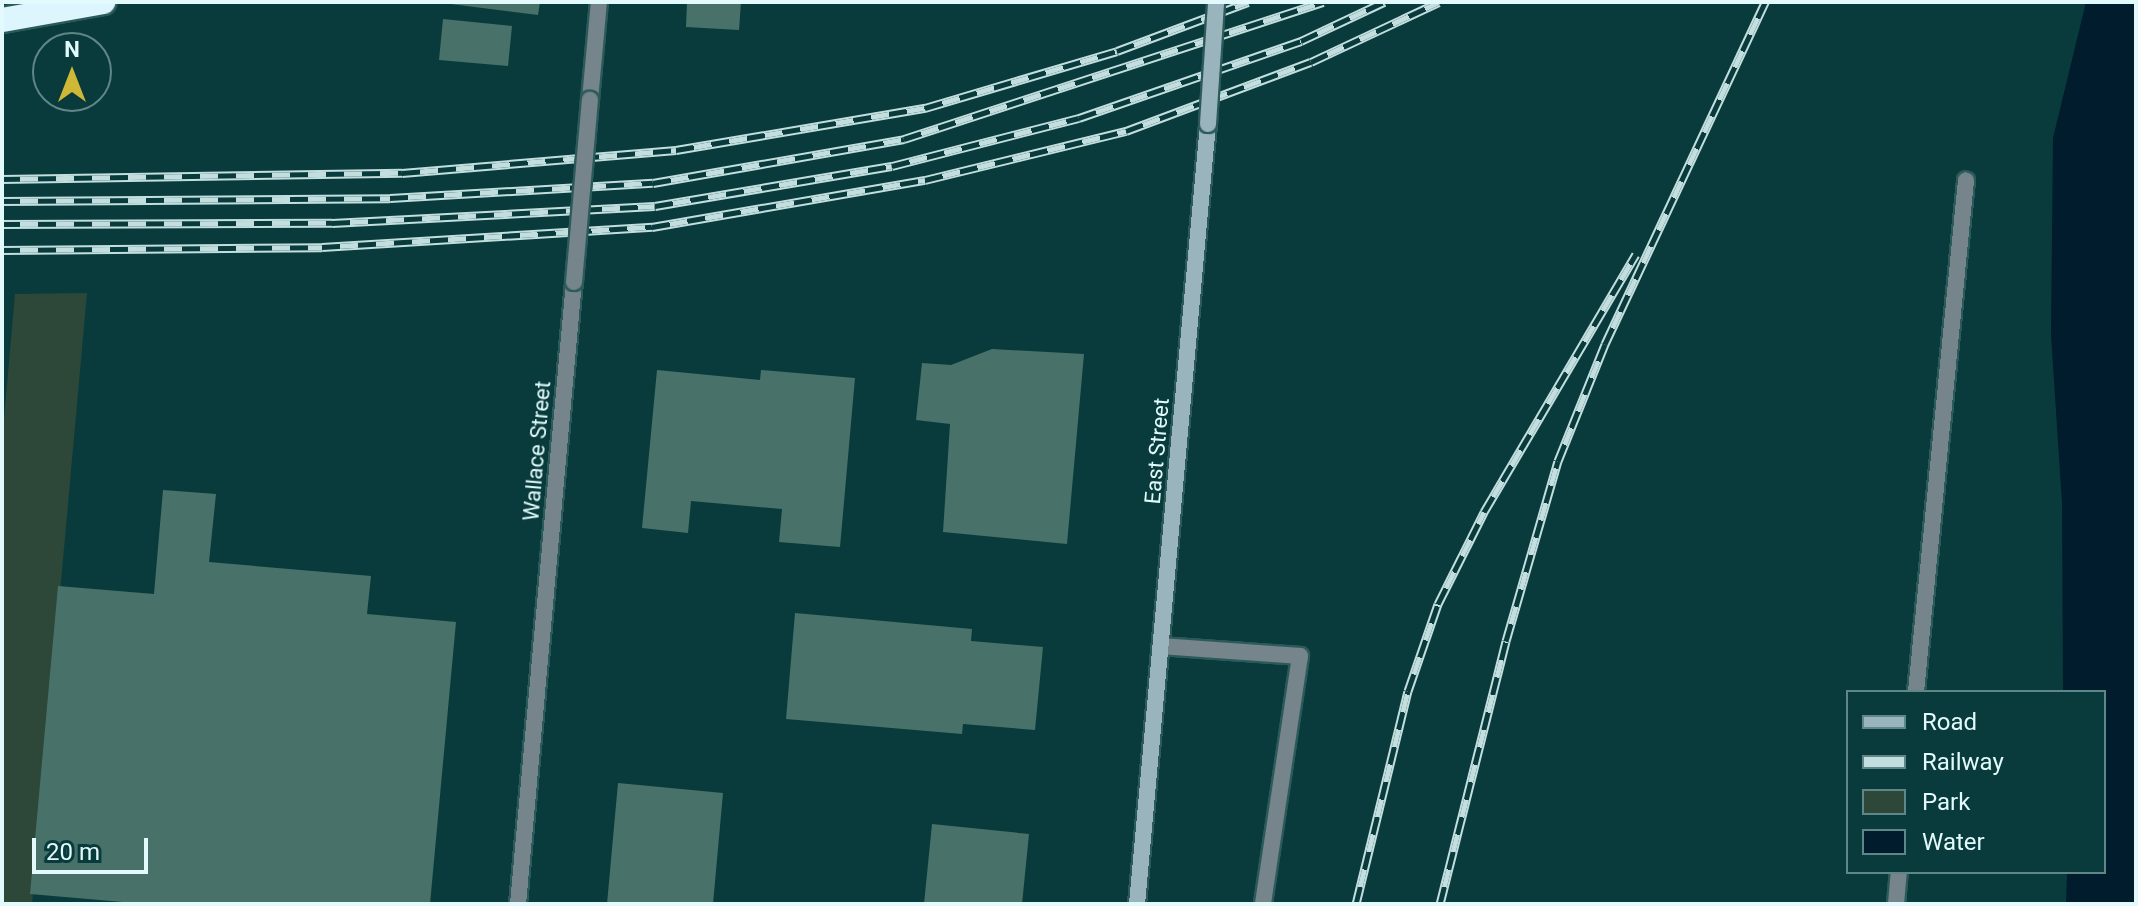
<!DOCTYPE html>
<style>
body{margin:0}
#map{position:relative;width:2138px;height:906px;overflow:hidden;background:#093b3c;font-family:Roboto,sans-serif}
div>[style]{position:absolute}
.green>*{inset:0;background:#2d4838}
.water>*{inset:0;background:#011c2c}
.building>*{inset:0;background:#487269}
.roads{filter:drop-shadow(2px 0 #2c5a5b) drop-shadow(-2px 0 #2c5a5b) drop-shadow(0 2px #2c5a5b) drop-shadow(0 -2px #2c5a5b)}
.service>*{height:16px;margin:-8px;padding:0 8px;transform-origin:8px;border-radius:8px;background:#75858b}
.minor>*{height:16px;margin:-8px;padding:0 8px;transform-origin:8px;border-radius:8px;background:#75858b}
.secondary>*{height:16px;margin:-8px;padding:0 8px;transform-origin:8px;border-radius:8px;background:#99b4bd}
.motorway>*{height:24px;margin:-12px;padding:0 12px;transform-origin:12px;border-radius:12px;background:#ddf5fd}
.rail>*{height:9px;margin-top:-4.5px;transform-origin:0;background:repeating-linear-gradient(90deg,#093b3c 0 18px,#c3dedf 0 36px);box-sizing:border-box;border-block:2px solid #c3dedf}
.bridges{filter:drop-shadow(2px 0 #2c5a5b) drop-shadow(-2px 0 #2c5a5b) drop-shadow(0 2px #2c5a5b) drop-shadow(0 -2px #2c5a5b)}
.minor-bridge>*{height:16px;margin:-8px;padding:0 8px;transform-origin:8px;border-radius:8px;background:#75858b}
.secondary-bridge>*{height:16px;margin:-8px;padding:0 8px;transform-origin:8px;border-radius:8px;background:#99b4bd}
span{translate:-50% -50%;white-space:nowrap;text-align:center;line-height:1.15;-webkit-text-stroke:7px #093b3c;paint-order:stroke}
.street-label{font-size:22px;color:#e2fafb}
.frame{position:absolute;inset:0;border:4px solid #e2fafb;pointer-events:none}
.legend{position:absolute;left:1846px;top:690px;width:260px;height:184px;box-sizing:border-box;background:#093b3c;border:2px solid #608788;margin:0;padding:10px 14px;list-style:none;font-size:24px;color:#e2fafb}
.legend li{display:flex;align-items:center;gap:16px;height:40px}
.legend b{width:40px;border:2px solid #608788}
.north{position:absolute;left:32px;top:32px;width:80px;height:80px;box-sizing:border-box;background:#093b3c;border:2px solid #608788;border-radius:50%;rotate:0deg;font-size:22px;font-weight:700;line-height:32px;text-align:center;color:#e2fafb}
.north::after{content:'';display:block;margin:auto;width:28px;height:36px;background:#d0b837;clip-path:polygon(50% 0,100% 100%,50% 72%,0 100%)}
.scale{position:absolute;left:32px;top:838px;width:116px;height:36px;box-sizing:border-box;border:4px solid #e2fafb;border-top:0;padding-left:10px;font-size:24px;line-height:28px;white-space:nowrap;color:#e2fafb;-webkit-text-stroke:6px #093b3c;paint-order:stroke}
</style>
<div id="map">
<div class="green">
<div style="clip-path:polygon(87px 293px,32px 904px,2px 904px,2px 441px,15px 294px)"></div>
</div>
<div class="water">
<div style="clip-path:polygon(2086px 2px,2136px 2px,2136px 904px,2066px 904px,2067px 872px,2104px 872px,2104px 692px,2063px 692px,2062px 503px,2051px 335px,2053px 138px)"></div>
</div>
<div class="building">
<div style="clip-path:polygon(435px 2px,540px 2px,538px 15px)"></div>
<div style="clip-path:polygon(687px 2px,741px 2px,739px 30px,686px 27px)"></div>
<div style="clip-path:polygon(443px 19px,512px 26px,508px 66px,439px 60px)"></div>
<div style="clip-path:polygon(992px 349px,1084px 354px,1067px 544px,943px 532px,950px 424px,916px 420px,922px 363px,951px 365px)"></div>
<div style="clip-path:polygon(657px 370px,760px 380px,761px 370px,855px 378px,840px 547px,779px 542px,782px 509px,691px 501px,688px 533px,642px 528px)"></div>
<div style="clip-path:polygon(163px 490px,216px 494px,209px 562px,371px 576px,367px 614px,456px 622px,430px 904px,146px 904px,30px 894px,58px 586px,154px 594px)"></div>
<div style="clip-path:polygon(795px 613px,972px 629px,971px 641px,1043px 647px,1035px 730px,963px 724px,962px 734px,786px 719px)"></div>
<div style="clip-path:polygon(618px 783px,723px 793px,713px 904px,607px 904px)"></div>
<div style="clip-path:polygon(932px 824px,1029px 834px,1022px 904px,924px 904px)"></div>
</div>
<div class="roads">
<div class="service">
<div style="left:1161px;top:646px;width:139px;rotate:4.1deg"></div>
<div style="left:1300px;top:656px;width:251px;rotate:98.5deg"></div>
<div style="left:1916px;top:692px;width:514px;rotate:-84.42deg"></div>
<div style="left:1896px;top:904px;width:32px;rotate:-85deg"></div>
</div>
<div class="minor">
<div style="left:590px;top:100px;width:98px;rotate:-84.8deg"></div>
<div style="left:518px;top:904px;width:625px;rotate:-84.86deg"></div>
</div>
<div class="secondary">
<div style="left:1137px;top:904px;width:783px;rotate:-84.8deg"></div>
</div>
<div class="motorway">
<div style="left:2px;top:20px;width:103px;rotate:-10.1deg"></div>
</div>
</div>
<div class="rail">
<div style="left:2px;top:179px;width:400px;rotate:-0.9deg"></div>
<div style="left:402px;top:173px;width:275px;rotate:-4.8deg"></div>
<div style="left:676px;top:150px;width:253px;rotate:-9.6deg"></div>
<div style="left:925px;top:108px;width:200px;rotate:-16.5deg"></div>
<div style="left:1117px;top:51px;width:140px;rotate:-20.5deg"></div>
<div style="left:2px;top:201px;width:388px;rotate:-0.4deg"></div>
<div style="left:390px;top:198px;width:263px;rotate:-3.3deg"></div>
<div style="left:653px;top:183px;width:255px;rotate:-9.9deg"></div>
<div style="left:904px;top:139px;width:441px;rotate:-18.1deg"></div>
<div style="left:2px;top:224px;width:330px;rotate:-0.2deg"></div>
<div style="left:332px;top:223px;width:323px;rotate:-3deg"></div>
<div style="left:655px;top:206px;width:240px;rotate:-9.6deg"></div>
<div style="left:892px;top:166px;width:193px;rotate:-14.4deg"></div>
<div style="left:1079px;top:118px;width:235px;rotate:-19.1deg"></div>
<div style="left:1301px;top:41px;width:92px;rotate:-25.2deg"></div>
<div style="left:2px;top:250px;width:320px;rotate:-0.5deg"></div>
<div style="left:322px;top:247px;width:331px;rotate:-3.5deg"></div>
<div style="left:652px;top:227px;width:277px;rotate:-9.8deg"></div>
<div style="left:925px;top:180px;width:207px;rotate:-13.7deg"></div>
<div style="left:1126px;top:131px;width:197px;rotate:-20.5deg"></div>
<div style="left:1311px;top:62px;width:141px;rotate:-25.1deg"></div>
<div style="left:1356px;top:904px;width:219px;rotate:-76.3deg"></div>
<div style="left:1408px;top:691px;width:92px;rotate:-71deg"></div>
<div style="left:1438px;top:604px;width:103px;rotate:-63.4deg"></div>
<div style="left:1484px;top:512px;width:299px;rotate:-59.5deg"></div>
<div style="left:1440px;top:904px;width:271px;rotate:-75.9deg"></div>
<div style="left:1506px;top:641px;width:187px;rotate:-73.9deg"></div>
<div style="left:1558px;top:461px;width:126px;rotate:-68.1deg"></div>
<div style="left:1605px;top:344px;width:378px;rotate:-64.9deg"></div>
</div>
<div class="bridges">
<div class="minor-bridge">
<div style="left:574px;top:282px;width:183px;rotate:-85deg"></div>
</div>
<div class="secondary-bridge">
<div style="left:1208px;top:124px;width:122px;rotate:-86.2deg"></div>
</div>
</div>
<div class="street-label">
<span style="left:537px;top:451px;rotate:-85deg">Wallace Street</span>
<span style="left:1157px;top:451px;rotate:-85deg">East Street</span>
</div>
<div class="frame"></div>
<ul class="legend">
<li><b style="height:10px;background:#99b4bd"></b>Road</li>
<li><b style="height:10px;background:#c3dedf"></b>Railway</li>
<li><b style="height:22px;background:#2d4838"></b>Park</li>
<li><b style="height:22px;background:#011c2c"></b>Water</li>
</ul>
<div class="north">N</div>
<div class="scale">20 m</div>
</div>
